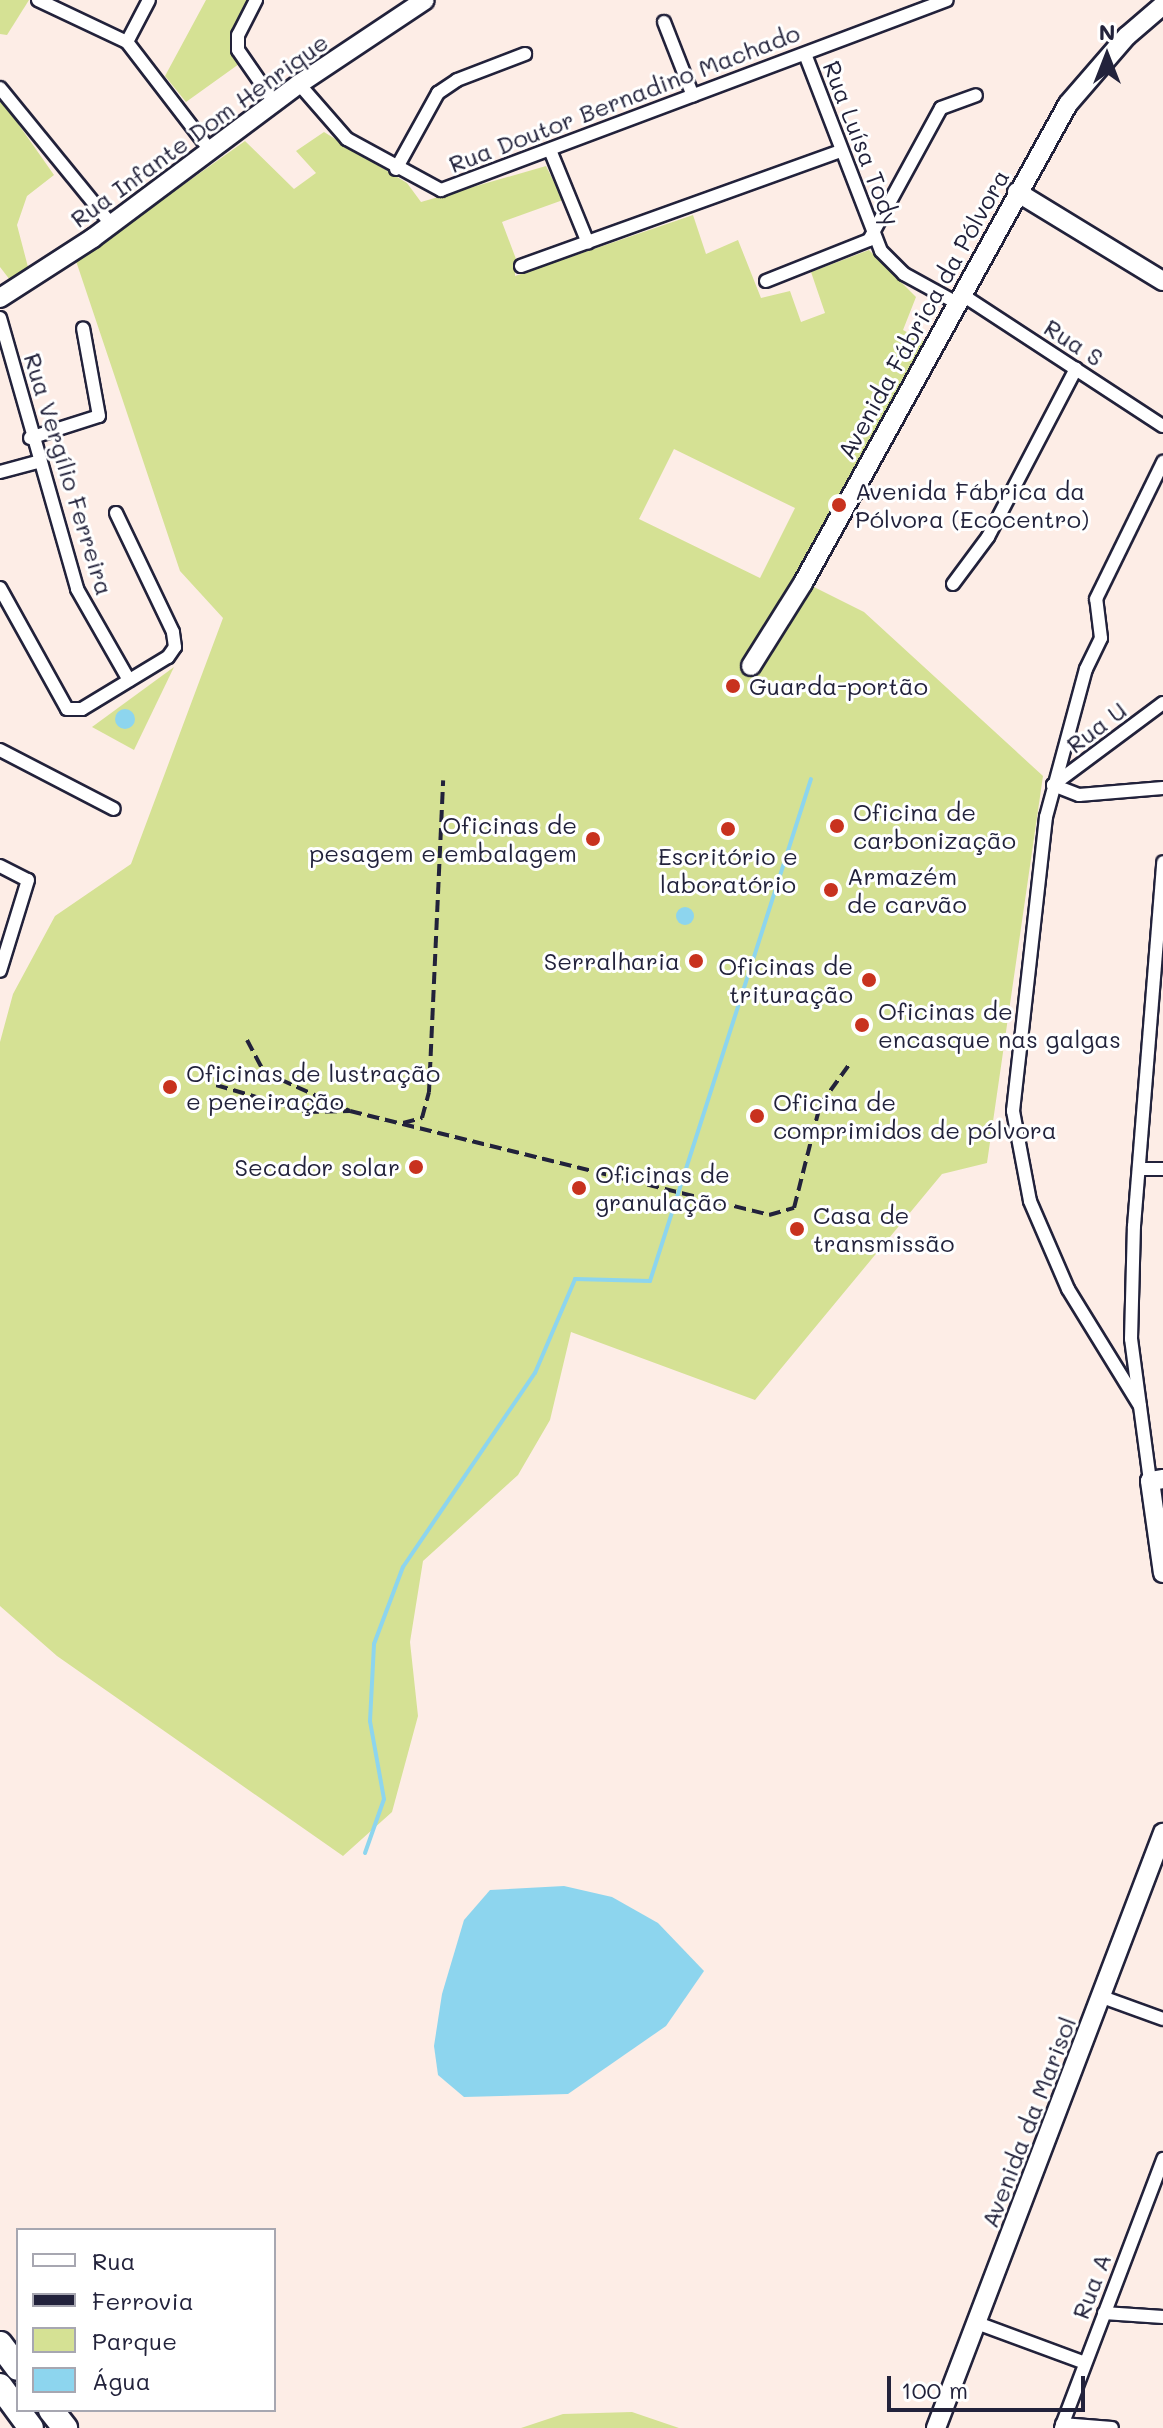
<!DOCTYPE html>
<meta charset="utf-8">
<style>
body{margin:0}
#map{position:relative;width:1163px;height:2428px;overflow:hidden;background:#fdede6;font-family:Mali,sans-serif}
div>[style]{position:absolute}
.green>*{inset:0;background:#d5e194}
.water>*{inset:0;background:#8dd5ee}
.round{border-radius:50%}
.stream>*{height:4px;margin:-2px;padding:0 2px;transform-origin:2px;border-radius:2px;background:#8dd5ee}
.roads{filter:drop-shadow(2px 0 #22223b) drop-shadow(-2px 0 #22223b) drop-shadow(0 2px #22223b) drop-shadow(0 -2px #22223b)}
.street>*{height:12px;margin:-6px;padding:0 6px;transform-origin:6px;border-radius:6px;background:#fff}
.secondary>*{height:18px;margin:-9px;padding:0 9px;transform-origin:9px;border-radius:9px;background:#fff}
.highway>*{height:24px;margin:-12px;padding:0 12px;transform-origin:12px;border-radius:12px;background:#fff}
.rail>*{height:4px;margin-top:-2px;transform-origin:0;background:repeating-linear-gradient(90deg,#22223b 0 12px,transparent 0 18px)}
.dots>*{width:22px;height:22px;translate:-50% -50%;box-sizing:border-box;border:4px solid #fff;border-radius:50%}
span{translate:-50% -50%;white-space:nowrap;text-align:center;line-height:1.15;-webkit-text-stroke:6px #fff;paint-order:stroke}
.street-label{font-size:24px;color:#22223b}
.poi-label{font-size:24px;color:#22223b}
.left{translate:0 -50%;text-align:left}
.right{translate:-100% -50%;text-align:right}
.legend{position:absolute;left:16px;top:2228px;width:260px;height:184px;box-sizing:border-box;background:#fff;border:2px solid #a7a7b1;margin:0;padding:10px 14px;list-style:none;font-size:24px;color:#22223b}
.legend li{display:flex;align-items:center;gap:16px;height:40px}
.legend b{width:40px;border:2px solid #a7a7b1}
.north{position:absolute;left:1067px;top:16px;width:80px;height:80px;-webkit-text-stroke:6px #fff;paint-order:stroke;rotate:0deg;font-size:22px;font-weight:700;line-height:32px;text-align:center;color:#22223b}
.north::after{content:'';display:block;margin:auto;width:28px;height:36px;background:#22223b;clip-path:polygon(50% 0,100% 100%,50% 72%,0 100%)}
.scale{position:absolute;left:887px;top:2376px;width:198px;height:36px;box-sizing:border-box;border:4px solid #22223b;border-top:0;padding-left:10px;font-size:24px;line-height:28px;white-space:nowrap;color:#22223b;-webkit-text-stroke:6px #fff;paint-order:stroke}
</style>
<div id="map">
<div class="green">
<div style="clip-path:polygon(0 0,29px 0,7px 35px,0 34px)"></div>
<div style="clip-path:polygon(206px 0,250px 0,232px 37px,239px 64px,186px 102px,165px 76px)"></div>
<div style="clip-path:polygon(0 98px,54px 175px,27px 196px,17px 225px,28px 267px,10px 280px,0 267px)"></div>
<div style="clip-path:polygon(evenodd,324px 132px,407px 183px,421px 202px,546px 166px,563px 200px,502px 222px,516px 259px,515px 276px,693px 215px,706px 254px,738px 240px,761px 298px,790px 291px,801px 322px,825px 313px,811px 272px,869px 250px,916px 297px,903px 330px,925px 342px,796px 578px,864px 612px,1043px 776px,987px 1163px,942px 1174px,755px 1400px,571px 1332px,550px 1420px,518px 1475px,423px 1561px,410px 1642px,418px 1716px,392px 1812px,343px 1856px,57px 1656px,0 1606px,0 1042px,13px 994px,55px 916px,131px 864px,223px 618px,180px 571px,76px 261px,245px 141px,294px 189px,316px 173px,296px 151px,324px 132px,674px 449px,795px 508px,760px 578px,639px 519px,674px 449px)"></div>
<div style="clip-path:polygon(174px 667px,134px 750px,92px 727px)"></div>
<div style="clip-path:polygon(632px 2412px,679px 2428px,521px 2428px,563px 2414px)"></div>
</div>
<div class="water">
<div class="round" style="left:115px;top:709px;width:20px;height:20px"></div>
<div class="round" style="left:676px;top:907px;width:18px;height:18px"></div>
<div style="clip-path:polygon(564px 1886px,612px 1897px,658px 1923px,704px 1971px,666px 2026px,568px 2094px,464px 2097px,438px 2075px,434px 2046px,442px 1994px,464px 1920px,490px 1890px)"></div>
</div>
<div class="stream">
<div style="left:365px;top:1853px;width:57px;rotate:-70.6deg"></div>
<div style="left:384px;top:1799px;width:79px;rotate:-100.2deg"></div>
<div style="left:370px;top:1721px;width:77px;rotate:-87deg"></div>
<div style="left:374px;top:1644px;width:82px;rotate:-69.4deg"></div>
<div style="left:403px;top:1567px;width:235px;rotate:-55.8deg"></div>
<div style="left:535px;top:1373px;width:102px;rotate:-66.9deg"></div>
<div style="left:575px;top:1279px;width:75px;rotate:1.5deg"></div>
<div style="left:650px;top:1281px;width:527px;rotate:-72.22deg"></div>
</div>
<div class="roads">
<div class="street">
<div style="left:38px;top:0;width:98px;rotate:25.3deg"></div>
<div style="left:127px;top:42px;width:136px;rotate:52.5deg"></div>
<div style="left:256px;top:0;width:39px;rotate:117deg"></div>
<div style="left:238px;top:35px;width:15px;rotate:90deg"></div>
<div style="left:238px;top:50px;width:63px;rotate:55.3deg"></div>
<div style="left:664px;top:22px;width:79px;rotate:68.6deg"></div>
<div style="left:127px;top:42px;width:47px;rotate:-62.4deg"></div>
<div style="left:805px;top:54px;width:211px;rotate:68.9deg"></div>
<div style="left:881px;top:251px;width:33px;rotate:45deg"></div>
<div style="left:904px;top:274px;width:60px;rotate:28.7deg"></div>
<div style="left:299px;top:84px;width:73px;rotate:48.9deg"></div>
<div style="left:347px;top:139px;width:107px;rotate:28.5deg"></div>
<div style="left:441px;top:190px;width:540px;rotate:-20.58deg"></div>
<div style="left:0;top:88px;width:176px;rotate:50.8deg"></div>
<div style="left:550px;top:150px;width:100px;rotate:67.8deg"></div>
<div style="left:396px;top:169px;width:87px;rotate:-61.1deg"></div>
<div style="left:438px;top:93px;width:23px;rotate:-34deg"></div>
<div style="left:457px;top:80px;width:73px;rotate:-20.9deg"></div>
<div style="left:521px;top:266px;width:340px;rotate:-19.8deg"></div>
<div style="left:766px;top:281px;width:111px;rotate:-21.7deg"></div>
<div style="left:869px;top:240px;width:150px;rotate:-61.4deg"></div>
<div style="left:941px;top:108px;width:37px;rotate:-20deg"></div>
<div style="left:961px;top:294px;width:241px;rotate:33.2deg"></div>
<div style="left:0;top:318px;width:282px;rotate:74.1deg"></div>
<div style="left:77px;top:589px;width:105px;rotate:60.3deg"></div>
<div style="left:30px;top:438px;width:72px;rotate:-17.7deg"></div>
<div style="left:99px;top:416px;width:89px;rotate:-100.3deg"></div>
<div style="left:0;top:472px;width:38px;rotate:-15deg"></div>
<div style="left:953px;top:584px;width:59px;rotate:-53.3deg"></div>
<div style="left:988px;top:537px;width:190px;rotate:-62.4deg"></div>
<div style="left:0;top:588px;width:138px;rotate:61deg"></div>
<div style="left:67px;top:709px;width:15px"></div>
<div style="left:82px;top:709px;width:100px;rotate:-31.2deg"></div>
<div style="left:168px;top:657px;width:12px;rotate:-55deg"></div>
<div style="left:175px;top:647px;width:15px;rotate:-98deg"></div>
<div style="left:173px;top:632px;width:132px;rotate:-115.6deg"></div>
<div style="left:0;top:750px;width:128px;rotate:27.4deg"></div>
<div style="left:1053px;top:785px;width:137px;rotate:-36.7deg"></div>
<div style="left:1053px;top:785px;width:28px;rotate:21deg"></div>
<div style="left:1079px;top:795px;width:84px;rotate:-4.8deg"></div>
<div style="left:0;top:866px;width:31px;rotate:27deg"></div>
<div style="left:28px;top:880px;width:95px;rotate:107.1deg"></div>
<div style="left:1139px;top:1169px;width:24px"></div>
<div style="left:1140px;top:1406px;width:137px;rotate:-121.6deg"></div>
<div style="left:1068px;top:1289px;width:96px;rotate:-113.4deg"></div>
<div style="left:1030px;top:1201px;width:92px;rotate:-100.7deg"></div>
<div style="left:1013px;top:1111px;width:296px;rotate:-83.6deg"></div>
<div style="left:1046px;top:817px;width:153px;rotate:-74.9deg"></div>
<div style="left:1086px;top:669px;width:34px;rotate:-64deg"></div>
<div style="left:1101px;top:638px;width:39px;rotate:-97deg"></div>
<div style="left:1096px;top:599px;width:153px;rotate:-63.9deg"></div>
<div style="left:1150px;top:1481px;width:143px;rotate:-97.6deg"></div>
<div style="left:1131px;top:1339px;width:113px;rotate:-88.5deg"></div>
<div style="left:1134px;top:1226px;width:365px;rotate:-85.4deg"></div>
<div style="left:1102px;top:1997px;width:65px;rotate:19.8deg"></div>
<div style="left:1104px;top:2313px;width:59px;rotate:3.9deg"></div>
<div style="left:977px;top:2323px;width:115px;rotate:20.3deg"></div>
<div style="left:1062px;top:2424px;width:50px;rotate:4.6deg"></div>
<div style="left:1061px;top:2428px;width:288px;rotate:-69.2deg"></div>
</div>
<div class="secondary">
<div style="left:1017px;top:192px;width:171px;rotate:31.4deg"></div>
<div style="left:0;top:298px;width:111px;rotate:-32.8deg"></div>
<div style="left:93px;top:238px;width:257px;rotate:-36.8deg"></div>
<div style="left:299px;top:84px;width:151px;rotate:-33.7deg"></div>
<div style="left:751px;top:666px;width:98px;rotate:-57.9deg"></div>
<div style="left:803px;top:583px;width:547px;rotate:-61.05deg"></div>
<div style="left:1068px;top:104px;width:90px;rotate:-49.1deg"></div>
<div style="left:1127px;top:36px;width:48px;rotate:-40.7deg"></div>
<div style="left:1163px;top:1479px;width:13px;rotate:171deg"></div>
<div style="left:1150px;top:1481px;width:93px;rotate:82deg"></div>
<div style="left:936px;top:2428px;width:637px;rotate:-69.12deg"></div>
</div>
<div class="highway">
<div style="left:0;top:2344px;width:30px;rotate:53deg"></div>
<div style="left:0;top:2386px;width:52px;rotate:53.6deg"></div>
<div style="left:51px;top:2410px;width:23px;rotate:52deg"></div>
</div>
</div>
<div class="rail">
<div style="left:247px;top:1040px;width:36px;rotate:62deg"></div>
<div style="left:264px;top:1072px;width:94px;rotate:24.4deg"></div>
<div style="left:350px;top:1111px;width:432px;rotate:13.9deg"></div>
<div style="left:769px;top:1215px;width:26px;rotate:-16deg"></div>
<div style="left:794px;top:1208px;width:106px;rotate:-75.8deg"></div>
<div style="left:820px;top:1105px;width:53px;rotate:-54.2deg"></div>
<div style="left:216px;top:1085px;width:95px;rotate:16.5deg"></div>
<div style="left:307px;top:1112px;width:43px;rotate:-1.3deg"></div>
<div style="left:403px;top:1123px;width:20px;rotate:-15deg"></div>
<div style="left:422px;top:1118px;width:27px;rotate:-75deg"></div>
<div style="left:429px;top:1092px;width:312px;rotate:-87.4deg"></div>
</div>
<div class="dots">
<div style="left:839px;top:505px;background:#c8321e"></div>
<div style="left:733px;top:686px;background:#c8321e"></div>
<div style="left:837px;top:826px;background:#c8321e"></div>
<div style="left:728px;top:829px;background:#c8321e"></div>
<div style="left:593px;top:839px;background:#c8321e"></div>
<div style="left:831px;top:890px;background:#c8321e"></div>
<div style="left:696px;top:961px;background:#c8321e"></div>
<div style="left:869px;top:980px;background:#c8321e"></div>
<div style="left:862px;top:1025px;background:#c8321e"></div>
<div style="left:170px;top:1087px;background:#c8321e"></div>
<div style="left:757px;top:1116px;background:#c8321e"></div>
<div style="left:416px;top:1167px;background:#c8321e"></div>
<div style="left:579px;top:1188px;background:#c8321e"></div>
<div style="left:797px;top:1229px;background:#c8321e"></div>
</div>
<div class="street-label">
<span style="left:624px;top:98px;rotate:-21deg">Rua Doutor Bernadino Machado</span>
<span style="left:199px;top:130px;rotate:-36deg">Rua Infante Dom Henrique</span>
<span style="left:862px;top:143px;rotate:69deg">Rua Luísa Tody</span>
<span style="left:923px;top:314px;rotate:-61deg">Avenida Fábrica da Pólvora</span>
<span style="left:1074px;top:342px;rotate:33deg">Rua S</span>
<span style="left:69px;top:474px;rotate:73deg">Rua Vergílio Ferreira</span>
<span style="left:1096px;top:727px;rotate:-37deg">Rua U</span>
<span style="left:1028px;top:2122px;rotate:-69deg">Avenida da Marisol</span>
<span style="left:1091px;top:2286px;rotate:-69deg">Rua A</span>
</div>
<div class="poi-label">
<span class="left" style="left:855px;top:505px">Avenida Fábrica da<br>Pólvora (Ecocentro)</span>
<span class="left" style="left:749px;top:686px">Guarda-portão</span>
<span class="left" style="left:853px;top:826px">Oficina de<br>carbonização</span>
<span class="right" style="left:577px;top:839px">Oficinas de<br>pesagem e embalagem</span>
<span style="left:728px;top:870px">Escritório e<br>laboratório</span>
<span class="left" style="left:847px;top:890px">Armazém<br>de carvão</span>
<span class="right" style="left:680px;top:961px">Serralharia</span>
<span class="right" style="left:853px;top:980px">Oficinas de<br>trituração</span>
<span class="left" style="left:878px;top:1025px">Oficinas de<br>encasque nas galgas</span>
<span class="left" style="left:186px;top:1087px">Oficinas de lustração<br>e peneiração</span>
<span class="left" style="left:773px;top:1116px">Oficina de<br>comprimidos de pólvora</span>
<span class="right" style="left:400px;top:1167px">Secador solar</span>
<span class="left" style="left:595px;top:1188px">Oficinas de<br>granulação</span>
<span class="left" style="left:813px;top:1229px">Casa de<br>transmissão</span>
</div>
<ul class="legend">
<li><b style="height:10px;background:#fff"></b>Rua</li>
<li><b style="height:10px;background:#22223b"></b>Ferrovia</li>
<li><b style="height:22px;background:#d5e194"></b>Parque</li>
<li><b style="height:22px;background:#8dd5ee"></b>Água</li>
</ul>
<div class="north">N</div>
<div class="scale">100 m</div>
</div>
